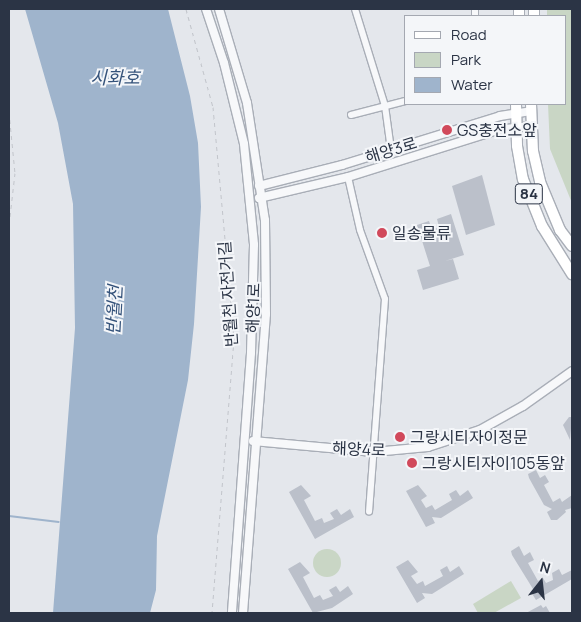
<!DOCTYPE html>
<meta charset="utf-8">
<style>
body{margin:0}
#map{position:relative;width:581px;height:622px;overflow:hidden;background:#e4e7ec;font-family:Manrope,"Noto Sans KR",sans-serif}
div>[style]{position:absolute}
.green>*{inset:0;background:#c9d6c5}
.round{border-radius:50%}
.water>*{inset:0;background:#9fb4cc}
.stream>*{height:2px;margin:-1px;padding:0 1px;transform-origin:1px;border-radius:1px;background:#9fb4cc}
.building>*{inset:0;background:#bbc0ca}
.path>*{height:1px;margin-top:-0.5px;transform-origin:0;background:repeating-linear-gradient(90deg,#c2c5cb 0 4px,transparent 0 8px)}
.roads{filter:drop-shadow(1px 0 #a9aeb7) drop-shadow(-1px 0 #a9aeb7) drop-shadow(0 1px #a9aeb7) drop-shadow(0 -1px #a9aeb7)}
.minor>*{height:6px;margin:-3px;padding:0 3px;transform-origin:3px;border-radius:3px;background:#f7f8fa}
.tertiary>*{height:8px;margin:-4px;padding:0 4px;transform-origin:4px;border-radius:4px;background:#f7f8fa}
.primary>*{height:10px;margin:-5px;padding:0 5px;transform-origin:5px;border-radius:5px;background:#fff}
.dots>*{width:14px;height:14px;translate:-50% -50%;box-sizing:border-box;border:2px solid #f4f6f9;border-radius:50%}
span{translate:-50% -50%;white-space:nowrap;text-align:center;line-height:1.15;-webkit-text-stroke:4px #f4f6f9;paint-order:stroke}
.shield-label span{padding:1px 4px;background:#f4f6f9;border:1px solid;border-radius:4px;-webkit-text-stroke-width:0}
.shield-label{font-size:15px;color:#2b3445;font-weight:700}
.poi-label{font-size:16px;color:#2b3445}
.left{translate:0 -50%;text-align:left}
.street-label{font-size:16px;color:#2b3445}
.water-label{font-size:18px;color:#34527a;font-style:italic}
.frame{position:absolute;inset:0;border:10px solid #2b3445;pointer-events:none}
.legend{position:absolute;left:404px;top:15px;width:162px;height:90px;box-sizing:border-box;background:#f4f6f9;border:1px solid #a4a8b1;margin:0;padding:6px 9px;list-style:none;font-size:15px;color:#2b3445}
.legend li{display:flex;align-items:center;gap:10px;height:25px}
.legend b{width:25px;border:1px solid #a4a8b1}
.north{position:absolute;left:516px;top:557px;width:50px;height:50px;-webkit-text-stroke:4px #f4f6f9;paint-order:stroke;rotate:16deg;font-size:14px;font-weight:700;line-height:20px;text-align:center;color:#2b3445}
.north::after{content:'';display:block;margin:auto;width:18px;height:22px;background:#2b3445;clip-path:polygon(50% 0,100% 100%,50% 72%,0 100%)}
</style>
<div id="map">
<div class="green">
<div style="clip-path:polygon(547px 9px,572px 9px,572px 203px,550px 149px,548px 104px,565px 104px,565px 16px,547px 16px)"></div>
<div class="round" style="left:313px;top:549px;width:28px;height:28px"></div>
<div style="clip-path:polygon(511px 581px,521px 598px,494px 613px,478px 613px,473px 604px)"></div>
</div>
<div class="water">
<div style="clip-path:polygon(25px 9px,168px 9px,190px 96px,198px 143px,201px 207px,194px 324px,188px 380px,157px 536px,156px 590px,150px 613px,53px 613px,75px 328px,73px 204px,58px 123px)"></div>
</div>
<div class="stream">
<div style="left:9px;top:516px;width:50px;rotate:6.8deg"></div>
</div>
<div class="building">
<div style="clip-path:polygon(482px 175px,495px 225px,466px 235px,452px 186px)"></div>
<div style="clip-path:polygon(451px 214px,464px 255px,445px 261px,453px 259px,459px 279px,423px 290px,417px 270px,430px 266px,417px 225px,429px 221px,432px 230px,439px 227px,437px 219px)"></div>
<div style="clip-path:polygon(569px 417px,572px 417px,570px 440px,563px 425px)"></div>
<div style="clip-path:polygon(536px 470px,540px 478px,545px 475px,549px 482px,544px 485px,553px 502px,560px 498px,562px 502px,572px 495px,572px 508px,565px 510px,566px 512px,557px 520px,551px 520px,547px 512px,552px 509px,544px 505px,529px 478px,528px 474px)"></div>
<div style="clip-path:polygon(301px 485px,311px 496px,304px 500px,315px 521px,322px 518px,324px 523px,334px 519px,330px 513px,337px 509px,341px 515px,350px 509px,354px 517px,315px 539px,289px 492px)"></div>
<div style="clip-path:polygon(418px 485px,427px 496px,421px 500px,426px 508px,432px 505px,435px 510px,452px 500px,449px 494px,456px 490px,460px 496px,468px 490px,473px 498px,441px 518px,432px 517px,435px 523px,426px 527px,406px 491px)"></div>
<div style="clip-path:polygon(519px 546px,524px 556px,530px 552px,534px 560px,528px 563px,538px 581px,543px 578px,546px 583px,553px 580px,552px 573px,559px 569px,562px 575px,572px 570px,572px 579px,536px 600px,531px 592px,537px 589px,533px 589px,512px 555px,511px 551px)"></div>
<div style="clip-path:polygon(408px 560px,418px 572px,411px 576px,417px 584px,423px 581px,425px 586px,443px 576px,440px 570px,447px 566px,450px 572px,459px 566px,464px 574px,432px 594px,422px 593px,425px 598px,417px 603px,396px 567px)"></div>
<div style="clip-path:polygon(300px 562px,310px 573px,303px 577px,314px 598px,320px 595px,323px 600px,333px 596px,329px 590px,336px 586px,340px 592px,348px 586px,353px 594px,332px 608px,313px 613px,288px 569px)"></div>
<div style="clip-path:polygon(541px 605px,543px 608px,546px 606px,550px 613px,526px 613px)"></div>
</div>
<div class="path">
<div style="left:186px;top:9px;width:102px;rotate:74.6deg"></div>
<div style="left:213px;top:107px;width:233px;rotate:84.8deg"></div>
<div style="left:234px;top:339px;width:275px;rotate:94.6deg"></div>
<div style="left:9px;top:112px;width:61px;rotate:84.4deg"></div>
<div style="left:15px;top:173px;width:52px;rotate:96.6deg"></div>
<div style="left:9px;top:306px;width:88px;rotate:90deg"></div>
</div>
<div class="roads">
<div class="minor">
<div style="left:355px;top:9px;width:102px;rotate:72.8deg"></div>
<div style="left:385px;top:106px;width:44px;rotate:82.2deg"></div>
<div style="left:475px;top:16px;width:7px;rotate:-90deg"></div>
<div style="left:351px;top:115px;width:56px;rotate:-14.5deg"></div>
<div style="left:348px;top:177px;width:54px;rotate:77.2deg"></div>
<div style="left:360px;top:230px;width:73px;rotate:70.1deg"></div>
<div style="left:385px;top:299px;width:213px;rotate:94.3deg"></div>
</div>
<div class="tertiary">
<div style="left:206px;top:9px;width:57px;rotate:71.6deg"></div>
<div style="left:224px;top:63px;width:83px;rotate:76.1deg"></div>
<div style="left:244px;top:144px;width:101px;rotate:84.3deg"></div>
<div style="left:254px;top:245px;width:108px;rotate:91.6deg"></div>
<div style="left:251px;top:353px;width:261px;rotate:94.2deg"></div>
<div style="left:219px;top:9px;width:98px;rotate:73.4deg"></div>
<div style="left:247px;top:103px;width:118px;rotate:81.3deg"></div>
<div style="left:265px;top:220px;width:94px;rotate:89.4deg"></div>
<div style="left:266px;top:314px;width:300px;rotate:94.4deg"></div>
<div style="left:259px;top:186px;width:86px;rotate:-14.2deg"></div>
<div style="left:342px;top:165px;width:165px;rotate:-17.2deg"></div>
<div style="left:500px;top:116px;width:31px;rotate:-9deg"></div>
<div style="left:259px;top:198px;width:91px;rotate:-13.3deg"></div>
<div style="left:348px;top:177px;width:157px;rotate:-17.4deg"></div>
<div style="left:498px;top:130px;width:33px;rotate:-7deg"></div>
<div style="left:253px;top:441px;width:121px;rotate:5.2deg"></div>
<div style="left:374px;top:452px;width:54px;rotate:-5.3deg"></div>
<div style="left:428px;top:447px;width:55px;rotate:-18.1deg"></div>
<div style="left:480px;top:430px;width:49px;rotate:-29.2deg"></div>
<div style="left:523px;top:406px;width:60px;rotate:-35.5deg"></div>
</div>
<div class="primary">
<div style="left:519px;top:16px;width:7px;rotate:-90deg"></div>
<div style="left:534px;top:16px;width:7px;rotate:-90deg"></div>
<div style="left:516px;top:104px;width:42px;rotate:88.6deg"></div>
<div style="left:517px;top:146px;width:34px;rotate:80deg"></div>
<div style="left:523px;top:179px;width:51px;rotate:68deg"></div>
<div style="left:542px;top:226px;width:57px;rotate:58deg"></div>
<div style="left:531px;top:104px;width:47px;rotate:87.6deg"></div>
<div style="left:533px;top:151px;width:32px;rotate:77deg"></div>
<div style="left:540px;top:182px;width:52px;rotate:67.4deg"></div>
<div style="left:560px;top:230px;width:20px;rotate:53deg"></div>
</div>
</div>
<div class="dots">
<div style="left:447px;top:130px;background:#d1495b"></div>
<div style="left:382px;top:233px;background:#d1495b"></div>
<div style="left:400px;top:437px;background:#d1495b"></div>
<div style="left:412px;top:463px;background:#d1495b"></div>
</div>
<div class="shield-label">
<span style="left:529px;top:194px">84</span>
</div>
<div class="poi-label">
<span class="left" style="left:457px;top:130px">GS충전소앞</span>
<span class="left" style="left:392px;top:233px">일송물류</span>
<span class="left" style="left:410px;top:437px">그랑시티자이정문</span>
<span class="left" style="left:422px;top:463px">그랑시티자이105동앞</span>
</div>
<div class="street-label">
<span style="left:391px;top:150px;rotate:-17deg">해양3로</span>
<span style="left:228px;top:294px;rotate:-94deg">반월천 자전거길</span>
<span style="left:253px;top:308px;rotate:-88deg">해양1로</span>
<span style="left:359px;top:449px;rotate:2deg">해양4로</span>
</div>
<div class="water-label">
<span style="left:115px;top:77px">시화호</span>
<span style="left:114px;top:310px;rotate:-87deg">반월천</span>
</div>
<div class="frame"></div>
<ul class="legend">
<li><b style="height:6px;background:#fff"></b>Road</li>
<li><b style="height:14px;background:#c9d6c5"></b>Park</li>
<li><b style="height:14px;background:#9fb4cc"></b>Water</li>
</ul>
<div class="north">N</div>
</div>
